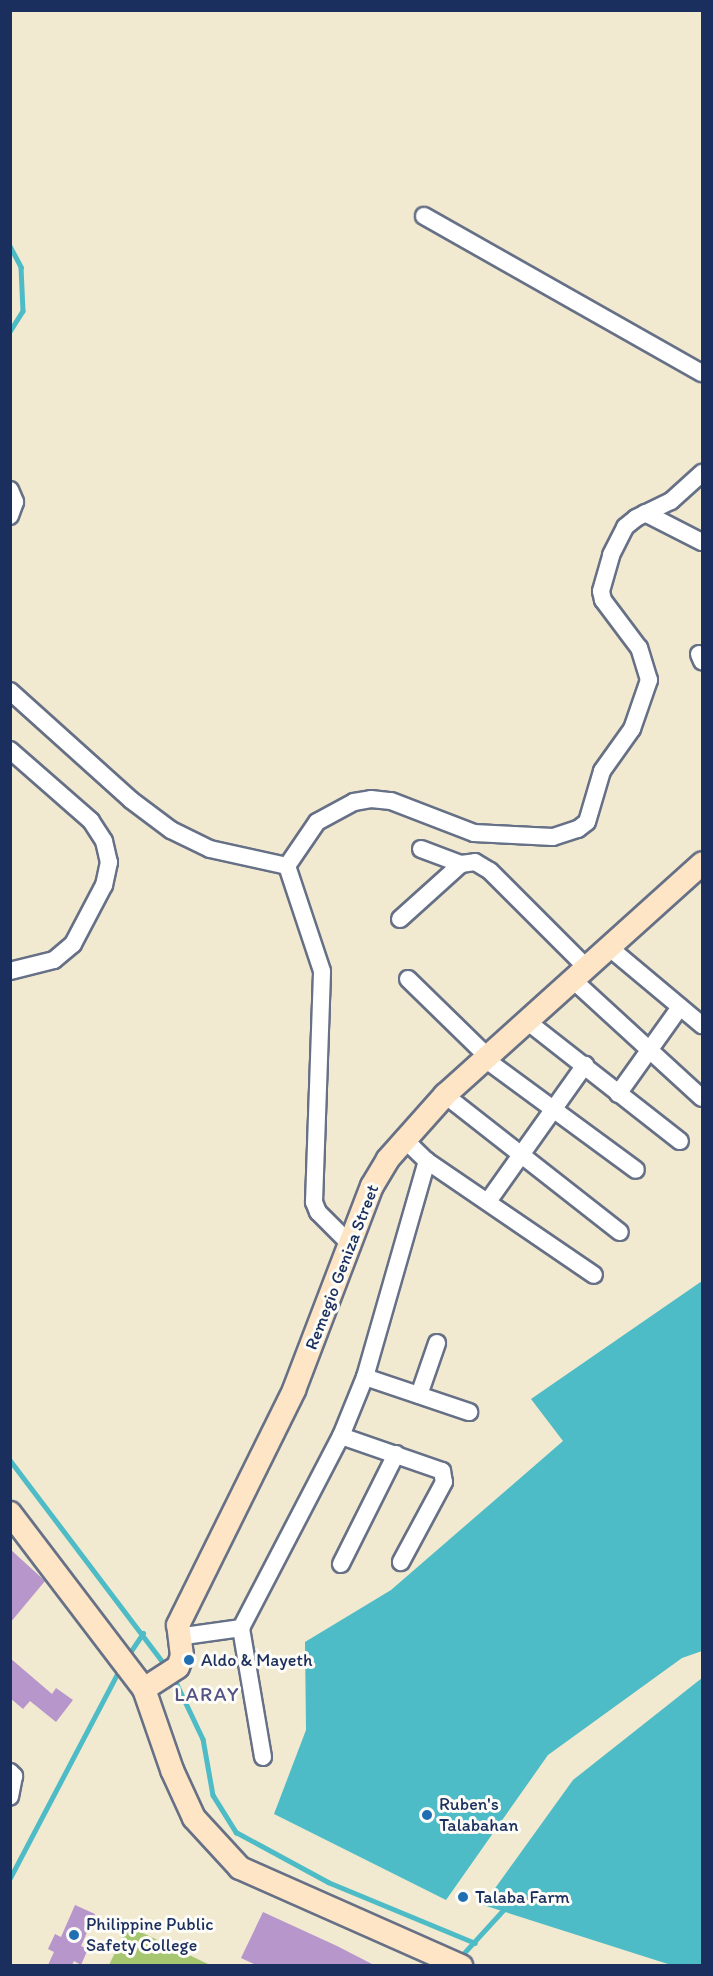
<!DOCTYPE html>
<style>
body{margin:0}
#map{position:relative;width:713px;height:1976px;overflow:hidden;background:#f1e9d0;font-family:Itim,sans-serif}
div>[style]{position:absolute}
.green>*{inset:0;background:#a6c66f}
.water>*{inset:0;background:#4ebcc6}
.stream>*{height:4.5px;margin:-2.25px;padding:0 2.25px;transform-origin:2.25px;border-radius:2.25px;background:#4ebcc6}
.building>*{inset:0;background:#b796cc}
.roads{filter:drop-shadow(2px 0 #667086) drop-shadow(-2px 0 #667086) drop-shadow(0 2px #667086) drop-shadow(0 -2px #667086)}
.street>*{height:16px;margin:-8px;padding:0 8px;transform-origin:8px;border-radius:8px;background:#fff}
.secondary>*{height:22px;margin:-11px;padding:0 11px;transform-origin:11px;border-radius:11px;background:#fde5c5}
.dots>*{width:16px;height:16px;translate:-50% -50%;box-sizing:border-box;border:3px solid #fdfcf7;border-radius:50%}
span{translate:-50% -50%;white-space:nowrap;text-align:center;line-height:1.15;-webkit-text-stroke:6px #fdfcf7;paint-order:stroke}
.street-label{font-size:18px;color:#1b2f5e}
.poi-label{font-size:18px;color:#1b2f5e}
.left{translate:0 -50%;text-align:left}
.neighbourhood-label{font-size:20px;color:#525384;letter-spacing:1.5px}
.frame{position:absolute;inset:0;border:12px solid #1b2f5e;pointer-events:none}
</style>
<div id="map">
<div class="green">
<div style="clip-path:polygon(128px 1926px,210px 1965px,109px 1965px)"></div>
</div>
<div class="water">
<div style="clip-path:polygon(702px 1281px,702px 1651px,682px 1658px,548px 1755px,446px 1900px,274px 1814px,306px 1730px,305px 1642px,391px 1590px,563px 1441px,531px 1399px)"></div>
<div style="clip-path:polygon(702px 1678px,702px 1965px,671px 1965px,483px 1905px,573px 1780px)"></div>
</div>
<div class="stream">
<div style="left:10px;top:246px;width:24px;rotate:62deg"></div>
<div style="left:21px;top:267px;width:44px;rotate:87.4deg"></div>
<div style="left:23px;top:311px;width:25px;rotate:122deg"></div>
<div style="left:10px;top:1460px;width:258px;rotate:52.9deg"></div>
<div style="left:129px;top:1654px;width:25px;rotate:-56deg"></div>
<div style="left:174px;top:1678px;width:68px;rotate:64.6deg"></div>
<div style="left:203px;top:1739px;width:57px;rotate:79.9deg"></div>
<div style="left:213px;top:1795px;width:44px;rotate:58.1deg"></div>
<div style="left:236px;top:1832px;width:105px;rotate:28.5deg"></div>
<div style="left:328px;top:1882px;width:159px;rotate:22.5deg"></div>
<div style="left:10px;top:1878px;width:233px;rotate:-62.3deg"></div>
<div style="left:464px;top:1953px;width:62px;rotate:-47.6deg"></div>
</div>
<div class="building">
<div style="clip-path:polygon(10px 1549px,45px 1581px,10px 1623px)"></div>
<div style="clip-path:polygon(10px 1658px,52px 1694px,56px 1688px,73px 1700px,56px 1722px,30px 1701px,23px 1709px,10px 1698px)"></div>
<div style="clip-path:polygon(75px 1905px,95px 1914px,81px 1946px,88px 1949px,81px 1965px,74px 1961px,72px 1965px,48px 1965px,54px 1952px,48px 1949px,55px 1934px,61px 1937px)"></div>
<div style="clip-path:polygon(263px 1912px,337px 1946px,374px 1965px,256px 1965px,241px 1958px)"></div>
</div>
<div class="roads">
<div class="street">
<div style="left:424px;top:216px;width:319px;rotate:29.5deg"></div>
<div style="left:10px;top:490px;width:13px;rotate:67deg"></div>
<div style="left:15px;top:502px;width:15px;rotate:110deg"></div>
<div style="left:645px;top:513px;width:64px;rotate:27deg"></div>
<div style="left:699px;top:654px;width:8px;rotate:67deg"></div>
<div style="left:10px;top:691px;width:163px;rotate:42deg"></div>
<div style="left:131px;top:800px;width:50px;rotate:36.9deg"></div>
<div style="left:171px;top:830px;width:43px;rotate:26deg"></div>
<div style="left:210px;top:849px;width:79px;rotate:12.4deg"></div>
<div style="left:10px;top:750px;width:108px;rotate:41.2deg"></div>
<div style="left:91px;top:821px;width:24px;rotate:57deg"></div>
<div style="left:104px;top:841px;width:22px;rotate:77deg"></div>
<div style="left:109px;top:862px;width:24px;rotate:102deg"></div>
<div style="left:104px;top:885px;width:67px;rotate:117.7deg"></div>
<div style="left:73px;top:944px;width:25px;rotate:140deg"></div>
<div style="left:54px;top:960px;width:45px;rotate:166deg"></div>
<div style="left:421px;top:849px;width:43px;rotate:20.6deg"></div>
<div style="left:461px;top:864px;width:14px;rotate:-8deg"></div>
<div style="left:475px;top:862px;width:17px;rotate:31deg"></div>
<div style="left:490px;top:871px;width:137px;rotate:45deg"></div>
<div style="left:400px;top:919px;width:82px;rotate:-42deg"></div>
<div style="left:611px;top:949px;width:119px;rotate:39.9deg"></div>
<div style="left:408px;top:979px;width:112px;rotate:44.3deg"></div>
<div style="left:572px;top:979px;width:176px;rotate:42.5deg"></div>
<div style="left:528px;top:1022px;width:193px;rotate:38.1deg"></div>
<div style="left:485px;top:1059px;width:187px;rotate:36.3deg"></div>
<div style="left:618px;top:1094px;width:107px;rotate:-54.5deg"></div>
<div style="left:445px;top:1095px;width:222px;rotate:38.1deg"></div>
<div style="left:403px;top:1138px;width:33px;rotate:44deg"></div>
<div style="left:427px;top:1161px;width:202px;rotate:34.3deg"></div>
<div style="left:489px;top:1200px;width:166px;rotate:-54.6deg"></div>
<div style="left:352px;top:1246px;width:48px;rotate:-135deg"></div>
<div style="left:318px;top:1212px;width:11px;rotate:-112deg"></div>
<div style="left:314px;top:1202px;width:231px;rotate:-88deg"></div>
<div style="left:322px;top:971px;width:111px;rotate:-108.4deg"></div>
<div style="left:287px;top:866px;width:53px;rotate:-55.7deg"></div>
<div style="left:317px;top:822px;width:42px;rotate:-28.4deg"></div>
<div style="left:354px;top:802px;width:17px;rotate:-10deg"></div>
<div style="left:371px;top:799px;width:20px;rotate:6deg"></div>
<div style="left:391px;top:801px;width:89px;rotate:21.1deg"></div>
<div style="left:474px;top:833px;width:79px;rotate:2.9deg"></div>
<div style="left:553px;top:837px;width:26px;rotate:-18deg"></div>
<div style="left:578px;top:829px;width:11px;rotate:-38deg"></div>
<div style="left:587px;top:822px;width:53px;rotate:-73.6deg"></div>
<div style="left:602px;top:771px;width:52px;rotate:-54.5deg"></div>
<div style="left:632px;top:729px;width:52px;rotate:-70.9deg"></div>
<div style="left:649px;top:680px;width:34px;rotate:-107deg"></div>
<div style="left:639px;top:648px;width:60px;rotate:-126.9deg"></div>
<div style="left:603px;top:600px;width:9px;rotate:-103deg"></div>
<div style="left:601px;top:591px;width:37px;rotate:-74deg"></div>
<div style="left:611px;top:555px;width:31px;rotate:-63deg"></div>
<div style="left:625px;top:527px;width:14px;rotate:-39deg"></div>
<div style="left:636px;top:518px;width:39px;rotate:-26deg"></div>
<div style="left:671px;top:501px;width:42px;rotate:-42.1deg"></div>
<div style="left:365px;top:1377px;width:110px;rotate:18.6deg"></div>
<div style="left:419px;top:1395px;width:55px;rotate:-70.9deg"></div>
<div style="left:341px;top:1436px;width:107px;rotate:19.1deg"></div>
<div style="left:442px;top:1471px;width:11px;rotate:80deg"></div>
<div style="left:444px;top:1482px;width:91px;rotate:118.3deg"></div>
<div style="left:341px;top:1564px;width:123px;rotate:-63.4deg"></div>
<div style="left:177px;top:1637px;width:65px;rotate:-8deg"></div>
<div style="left:263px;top:1757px;width:131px;rotate:-99.7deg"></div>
<div style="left:241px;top:1628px;width:216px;rotate:-62.5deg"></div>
<div style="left:341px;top:1436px;width:64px;rotate:-67.9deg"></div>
<div style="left:365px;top:1377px;width:225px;rotate:-74deg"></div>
<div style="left:10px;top:1772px;width:6px;rotate:45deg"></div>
<div style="left:14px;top:1776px;width:21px;rotate:101deg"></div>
</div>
<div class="secondary">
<div style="left:10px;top:1513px;width:221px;rotate:52.7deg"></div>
<div style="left:144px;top:1689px;width:86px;rotate:70.9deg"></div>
<div style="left:172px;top:1770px;width:53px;rotate:65.4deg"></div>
<div style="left:194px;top:1818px;width:68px;rotate:47.4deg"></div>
<div style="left:240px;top:1868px;width:242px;rotate:23.9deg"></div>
<div style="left:144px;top:1689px;width:40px;rotate:-32.9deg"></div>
<div style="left:178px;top:1667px;width:12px;rotate:-70deg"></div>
<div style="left:182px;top:1656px;width:31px;rotate:-97deg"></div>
<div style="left:178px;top:1625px;width:262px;rotate:-63.7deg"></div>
<div style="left:294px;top:1390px;width:218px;rotate:-69.1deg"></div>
<div style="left:372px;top:1186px;width:31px;rotate:-59deg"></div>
<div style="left:388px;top:1159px;width:86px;rotate:-48.3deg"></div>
<div style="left:445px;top:1095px;width:346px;rotate:-42deg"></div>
</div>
</div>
<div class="dots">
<div style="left:189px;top:1660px;background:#1f6fb2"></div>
<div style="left:427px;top:1815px;background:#1f6fb2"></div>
<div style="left:463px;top:1897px;background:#1f6fb2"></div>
<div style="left:74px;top:1935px;background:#1f6fb2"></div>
</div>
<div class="street-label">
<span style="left:342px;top:1267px;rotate:-69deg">Remegio Geniza Street</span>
</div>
<div class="poi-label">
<span class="left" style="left:201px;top:1660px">Aldo &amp; Mayeth</span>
<span class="left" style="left:439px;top:1815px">Ruben's<br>Talabahan</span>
<span class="left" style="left:475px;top:1897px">Talaba Farm</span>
<span class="left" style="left:86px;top:1935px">Philippine Public<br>Safety College</span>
</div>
<div class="neighbourhood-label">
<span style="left:207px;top:1694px">LARAY</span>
</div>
<div class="frame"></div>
</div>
